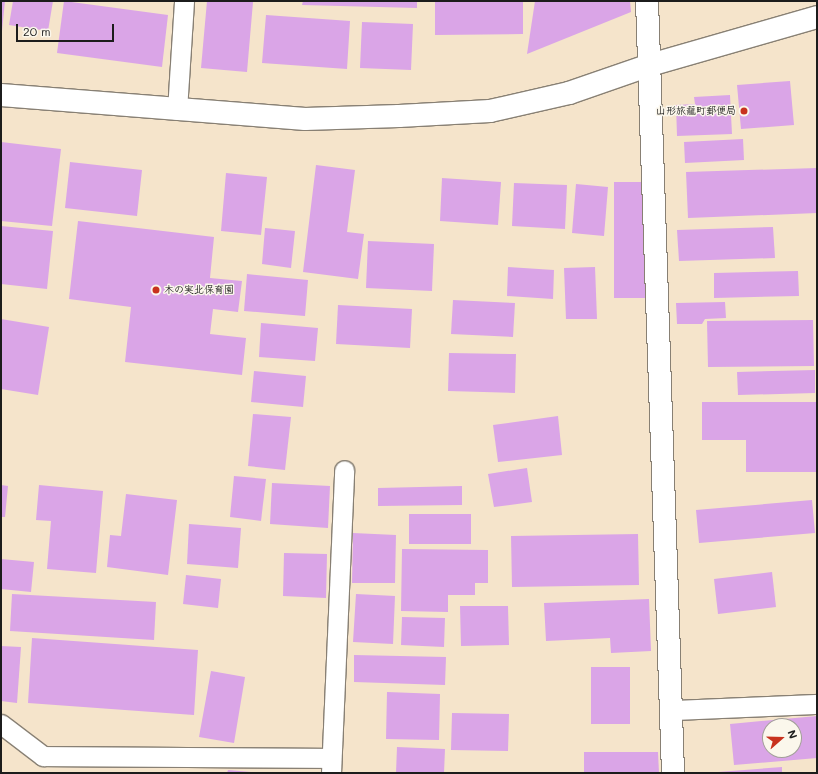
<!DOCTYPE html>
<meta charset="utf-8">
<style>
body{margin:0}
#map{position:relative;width:818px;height:774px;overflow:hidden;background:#f5e4cb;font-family:Mali,"Klee One",sans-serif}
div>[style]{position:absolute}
.building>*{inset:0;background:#daa5e7}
.roads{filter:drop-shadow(1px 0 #888074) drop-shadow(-1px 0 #888074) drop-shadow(0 1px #888074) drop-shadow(0 -1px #888074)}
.service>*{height:19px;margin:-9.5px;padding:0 9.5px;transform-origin:9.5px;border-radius:9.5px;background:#fff}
.minor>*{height:22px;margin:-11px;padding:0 11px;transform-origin:11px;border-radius:11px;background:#fff}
.tertiary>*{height:22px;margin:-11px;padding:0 11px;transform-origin:11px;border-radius:11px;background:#fff}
.dots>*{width:11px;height:11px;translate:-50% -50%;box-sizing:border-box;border:2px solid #fbf7ec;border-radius:50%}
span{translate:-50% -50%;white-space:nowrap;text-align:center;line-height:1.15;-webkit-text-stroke:3px #fbf7ec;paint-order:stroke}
.poi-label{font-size:10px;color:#1c1c1c;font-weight:700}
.right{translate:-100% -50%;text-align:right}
.left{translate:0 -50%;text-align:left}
.frame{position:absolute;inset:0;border:2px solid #1c1c1c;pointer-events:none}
.north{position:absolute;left:762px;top:718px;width:40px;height:40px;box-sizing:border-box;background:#fbf7ec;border:1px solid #a29f99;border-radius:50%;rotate:70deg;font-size:11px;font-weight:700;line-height:16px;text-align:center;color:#1c1c1c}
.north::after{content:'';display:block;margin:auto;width:14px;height:18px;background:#c8321e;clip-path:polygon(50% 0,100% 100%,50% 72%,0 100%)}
.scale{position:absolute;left:16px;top:24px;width:98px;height:18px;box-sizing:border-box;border:2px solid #1c1c1c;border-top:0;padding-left:5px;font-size:12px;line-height:14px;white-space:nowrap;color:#1c1c1c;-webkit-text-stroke:3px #fbf7ec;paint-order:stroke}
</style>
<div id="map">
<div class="building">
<div style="clip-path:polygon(1px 1px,5px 1px,2px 31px,1px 31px)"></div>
<div style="clip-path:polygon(13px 1px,53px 1px,48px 31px,9px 25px)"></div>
<div style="clip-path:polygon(64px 1px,168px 15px,162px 67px,57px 53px)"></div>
<div style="clip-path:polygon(207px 1px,253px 2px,247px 72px,201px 68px)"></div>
<div style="clip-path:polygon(303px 1px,417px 1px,417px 8px,302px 5px)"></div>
<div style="clip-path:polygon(435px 1px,523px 1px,523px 34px,435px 35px)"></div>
<div style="clip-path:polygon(535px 1px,630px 1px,631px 12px,527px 54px)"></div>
<div style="clip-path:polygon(266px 15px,350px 21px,347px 69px,262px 63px)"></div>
<div style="clip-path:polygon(362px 22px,413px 24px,411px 70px,360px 68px)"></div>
<div style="clip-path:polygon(790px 81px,794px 125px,741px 129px,737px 85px)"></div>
<div style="clip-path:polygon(730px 95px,732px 134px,677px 136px,676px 105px,695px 104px,694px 97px)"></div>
<div style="clip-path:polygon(743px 139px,744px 160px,685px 163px,684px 142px)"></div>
<div style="clip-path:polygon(1px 142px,61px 149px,52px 226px,1px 221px)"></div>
<div style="clip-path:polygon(70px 162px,142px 170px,137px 216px,65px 208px)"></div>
<div style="clip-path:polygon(316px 165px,355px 170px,347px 232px,364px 234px,358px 279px,303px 272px)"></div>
<div style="clip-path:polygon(817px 168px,817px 213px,688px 218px,686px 172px)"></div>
<div style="clip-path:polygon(226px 173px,267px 177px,261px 235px,221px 231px)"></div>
<div style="clip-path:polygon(442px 178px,501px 182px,498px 225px,440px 221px)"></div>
<div style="clip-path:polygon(614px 182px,648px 182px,648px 298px,614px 298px)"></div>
<div style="clip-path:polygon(514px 183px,567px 185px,565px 229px,512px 226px)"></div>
<div style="clip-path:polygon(576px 184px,608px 187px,604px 236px,572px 233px)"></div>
<div style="clip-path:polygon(78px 221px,214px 237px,210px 278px,242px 281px,238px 312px,213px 309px,210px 334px,246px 338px,242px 375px,125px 362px,131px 307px,69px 299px)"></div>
<div style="clip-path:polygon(1px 226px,53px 231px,47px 289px,1px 284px)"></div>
<div style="clip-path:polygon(773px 227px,775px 258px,679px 261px,677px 230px)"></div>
<div style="clip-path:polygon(265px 228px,295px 231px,291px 268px,262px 264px)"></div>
<div style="clip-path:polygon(368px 241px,434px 244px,432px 291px,366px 288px)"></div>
<div style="clip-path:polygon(508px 267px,554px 270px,553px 299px,507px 296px)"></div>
<div style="clip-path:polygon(595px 267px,597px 319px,566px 319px,564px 268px)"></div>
<div style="clip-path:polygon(798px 271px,799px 296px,714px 298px,714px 273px)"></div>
<div style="clip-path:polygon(247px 274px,308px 280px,305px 316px,244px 311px)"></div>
<div style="clip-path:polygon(453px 300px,515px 303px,513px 337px,451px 334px)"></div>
<div style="clip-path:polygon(725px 302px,726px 318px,705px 319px,702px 324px,677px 324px,676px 303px)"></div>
<div style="clip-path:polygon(338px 305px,412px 309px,410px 348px,336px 344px)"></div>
<div style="clip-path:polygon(1px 319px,49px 327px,38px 395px,1px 389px)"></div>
<div style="clip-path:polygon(813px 320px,814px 366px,708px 367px,707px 321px)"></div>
<div style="clip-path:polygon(261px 323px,318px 328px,315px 361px,259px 357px)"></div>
<div style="clip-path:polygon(449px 353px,516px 354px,515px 393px,448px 391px)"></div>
<div style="clip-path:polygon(815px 370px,815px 393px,738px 395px,737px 372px)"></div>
<div style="clip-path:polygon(254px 371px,306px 376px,303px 407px,251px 402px)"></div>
<div style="clip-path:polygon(702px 402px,816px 402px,816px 472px,746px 472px,746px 440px,702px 440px)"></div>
<div style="clip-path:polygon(253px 414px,291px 417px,285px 470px,248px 466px)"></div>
<div style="clip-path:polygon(558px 416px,562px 455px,498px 462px,493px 425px)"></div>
<div style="clip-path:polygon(527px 468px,532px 502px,494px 507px,488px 474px)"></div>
<div style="clip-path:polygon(234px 476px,266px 479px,261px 521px,230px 517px)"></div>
<div style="clip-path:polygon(272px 483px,330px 486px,328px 528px,270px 524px)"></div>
<div style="clip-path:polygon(1px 485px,8px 486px,5px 517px,1px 517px)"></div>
<div style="clip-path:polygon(39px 485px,103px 491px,96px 573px,47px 569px,51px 521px,36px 520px)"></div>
<div style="clip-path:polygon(462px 486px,462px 505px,378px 506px,378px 488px)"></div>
<div style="clip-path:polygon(126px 494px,177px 500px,168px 575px,107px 567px,110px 535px,121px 536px)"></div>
<div style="clip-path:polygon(812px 500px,815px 533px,699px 543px,696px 510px)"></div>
<div style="clip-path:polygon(409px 514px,471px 514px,471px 544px,409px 544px)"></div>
<div style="clip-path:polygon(189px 524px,241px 528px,238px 568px,187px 564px)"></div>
<div style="clip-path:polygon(353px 533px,396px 535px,395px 583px,352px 583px)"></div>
<div style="clip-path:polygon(638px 534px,639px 585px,512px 587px,511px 536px)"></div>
<div style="clip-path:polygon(402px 549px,488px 550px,488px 583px,475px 583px,475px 595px,448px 595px,448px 612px,401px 611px)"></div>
<div style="clip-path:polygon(284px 553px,327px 554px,326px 598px,283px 596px)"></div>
<div style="clip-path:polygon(1px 559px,34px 562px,31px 592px,1px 589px)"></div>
<div style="clip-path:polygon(772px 572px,776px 607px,718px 614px,714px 579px)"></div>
<div style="clip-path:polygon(186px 575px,221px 579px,218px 608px,183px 604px)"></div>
<div style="clip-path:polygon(12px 594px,156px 602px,154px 640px,10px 631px)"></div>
<div style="clip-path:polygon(356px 594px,395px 596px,393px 644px,353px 642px)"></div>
<div style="clip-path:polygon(649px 599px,651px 651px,611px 653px,610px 638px,546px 641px,544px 603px)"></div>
<div style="clip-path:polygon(460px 606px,508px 606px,509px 645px,461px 646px)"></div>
<div style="clip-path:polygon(402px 617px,445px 618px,444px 647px,401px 645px)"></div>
<div style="clip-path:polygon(32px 638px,198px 650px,194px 715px,28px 703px)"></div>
<div style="clip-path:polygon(1px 646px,21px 647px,17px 703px,1px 701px)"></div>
<div style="clip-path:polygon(354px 655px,446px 657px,445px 685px,354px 682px)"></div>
<div style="clip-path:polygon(591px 667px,630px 667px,630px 724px,591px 724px)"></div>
<div style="clip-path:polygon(211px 671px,245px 677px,234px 743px,199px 737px)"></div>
<div style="clip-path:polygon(387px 692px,440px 694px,439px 740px,386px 739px)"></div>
<div style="clip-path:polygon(452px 713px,509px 714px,508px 751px,451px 750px)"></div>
<div style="clip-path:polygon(evenodd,817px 716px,817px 758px,734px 765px,730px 724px,817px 716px,770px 726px,794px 726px,794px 750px,770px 750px,770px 726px)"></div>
<div style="clip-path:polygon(397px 747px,445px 749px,444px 773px,396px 773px)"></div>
<div style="clip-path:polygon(584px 752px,658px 752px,659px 773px,584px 773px)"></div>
<div style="clip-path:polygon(782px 767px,782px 773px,718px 773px,718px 772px)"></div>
<div style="clip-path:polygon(228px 770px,251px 772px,251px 773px,227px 773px)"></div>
</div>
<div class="roads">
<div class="service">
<div style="left:177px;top:110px;width:109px;rotate:-86.3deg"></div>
<div style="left:672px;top:710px;width:145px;rotate:-2.4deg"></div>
<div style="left:1px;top:724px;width:53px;rotate:37.3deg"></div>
<div style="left:43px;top:756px;width:288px;rotate:0.4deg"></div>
<div style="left:331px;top:773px;width:303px;rotate:-87.5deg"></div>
</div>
<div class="minor">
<div style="left:647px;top:1px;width:772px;rotate:88.07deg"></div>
</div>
<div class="tertiary">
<div style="left:1px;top:95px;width:305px;rotate:4.5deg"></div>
<div style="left:305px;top:119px;width:94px;rotate:-1.8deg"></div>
<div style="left:399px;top:116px;width:91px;rotate:-3.1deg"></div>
<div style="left:490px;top:111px;width:81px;rotate:-12.8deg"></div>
<div style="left:569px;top:93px;width:86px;rotate:-19.1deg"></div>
<div style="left:650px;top:65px;width:174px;rotate:-16deg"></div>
</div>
</div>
<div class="dots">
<div style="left:744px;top:111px;background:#c8321e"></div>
<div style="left:156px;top:290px;background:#c8321e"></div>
</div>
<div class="poi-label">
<span class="right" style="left:736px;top:111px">山形旅籠町郵便局</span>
<span class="left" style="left:164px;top:290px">木の実北保育園</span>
</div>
<div class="frame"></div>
<div class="north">N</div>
<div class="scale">20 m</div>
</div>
